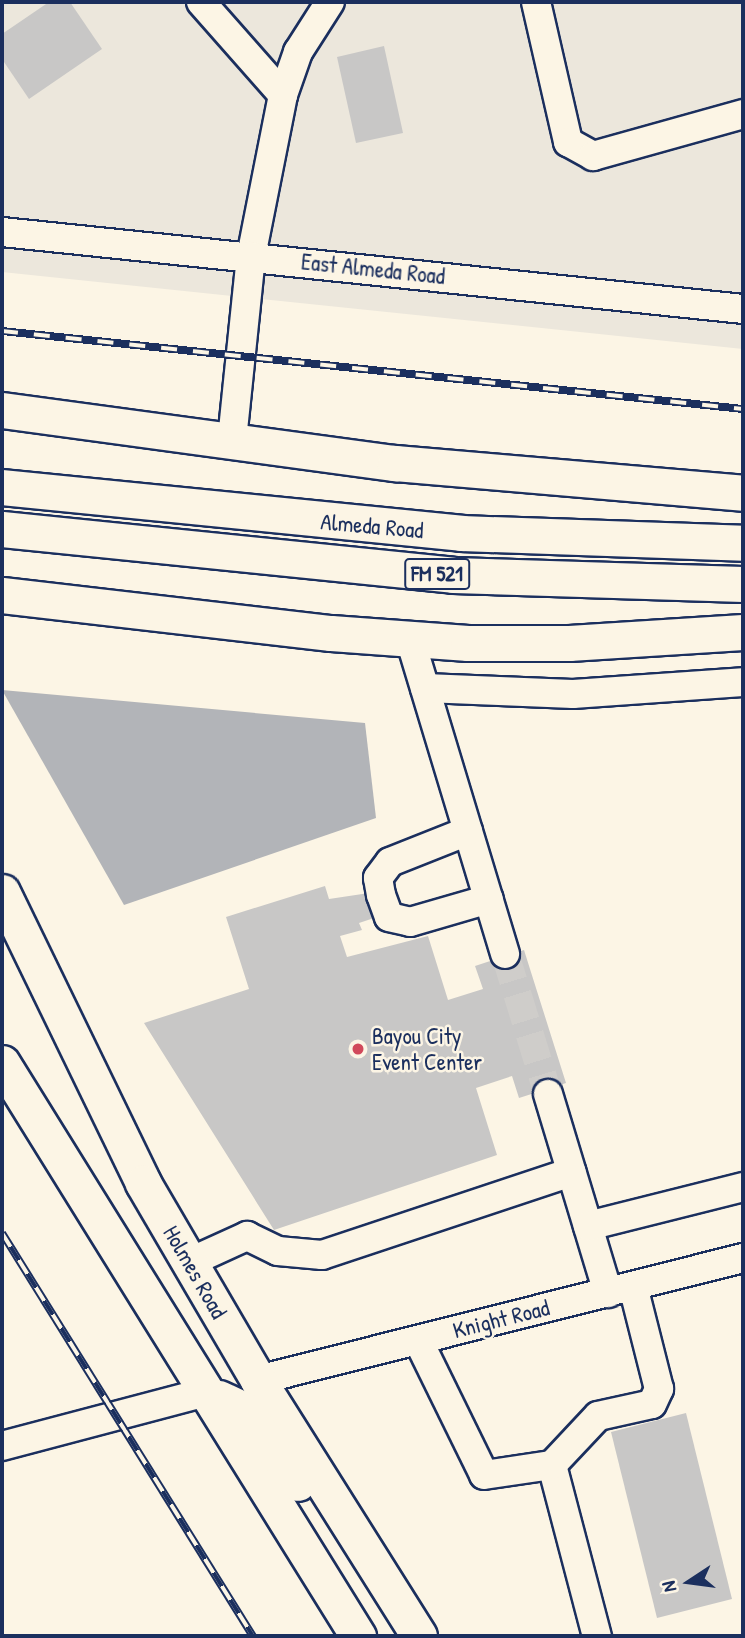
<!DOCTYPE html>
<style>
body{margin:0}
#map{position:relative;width:745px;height:1638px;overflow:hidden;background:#fcf5e5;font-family:"Patrick Hand",sans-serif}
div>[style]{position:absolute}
.built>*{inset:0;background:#ece7dc}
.water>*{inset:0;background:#b2b4b8}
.building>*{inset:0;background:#c8c7c6}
.minor-tunnel>*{height:28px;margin-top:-14px;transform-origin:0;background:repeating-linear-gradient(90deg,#cfcdca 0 28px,transparent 0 42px)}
.roads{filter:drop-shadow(2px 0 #1b2f5e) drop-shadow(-2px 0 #1b2f5e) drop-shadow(0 2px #1b2f5e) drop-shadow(0 -2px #1b2f5e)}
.minor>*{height:28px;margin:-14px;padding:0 14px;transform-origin:14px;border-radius:14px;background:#fcf5e5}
.major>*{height:35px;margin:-17.5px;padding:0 17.5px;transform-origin:17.5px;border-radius:17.5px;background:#fcf5e5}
.rail>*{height:8px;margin-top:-4px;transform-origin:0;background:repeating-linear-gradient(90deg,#fcf5e5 0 16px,#1b2f5e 0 32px);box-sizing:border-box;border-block:2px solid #1b2f5e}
.dots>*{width:19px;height:19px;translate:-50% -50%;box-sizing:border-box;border:4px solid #fcf5e5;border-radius:50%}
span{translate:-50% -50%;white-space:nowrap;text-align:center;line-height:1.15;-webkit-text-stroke:5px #fcf5e5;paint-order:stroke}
.shield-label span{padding:2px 5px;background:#fcf5e5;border:2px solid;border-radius:5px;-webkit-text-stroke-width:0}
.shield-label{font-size:21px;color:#1b2f5e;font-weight:700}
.street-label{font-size:23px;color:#1b2f5e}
.poi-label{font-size:23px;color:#1b2f5e}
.left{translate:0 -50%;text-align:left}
.frame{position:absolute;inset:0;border:4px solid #1b2f5e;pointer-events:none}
.north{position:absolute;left:654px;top:1547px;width:70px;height:70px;-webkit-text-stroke:5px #fcf5e5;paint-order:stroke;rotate:257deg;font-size:19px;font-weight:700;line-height:28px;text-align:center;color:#1b2f5e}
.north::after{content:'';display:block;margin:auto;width:24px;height:32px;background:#1b2f5e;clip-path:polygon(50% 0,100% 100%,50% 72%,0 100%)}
</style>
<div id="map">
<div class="built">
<div style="clip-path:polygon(2px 2px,743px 2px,743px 349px,2px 272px)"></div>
</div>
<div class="water">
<div style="clip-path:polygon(2px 690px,365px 723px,376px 818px,124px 905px)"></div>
</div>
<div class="building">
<div style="clip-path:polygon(49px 2px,70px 2px,102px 49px,29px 99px,2px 59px,2px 34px)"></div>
<div style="clip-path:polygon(384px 46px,403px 133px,356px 143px,337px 57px)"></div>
<div style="clip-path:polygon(325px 886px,329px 899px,369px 893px,377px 917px,359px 923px,362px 930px,340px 936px,347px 957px,428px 936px,448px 1000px,483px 989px,475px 966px,524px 950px,566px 1083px,519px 1098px,512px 1076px,476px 1088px,497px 1155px,274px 1230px,144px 1023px,249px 989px,226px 917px)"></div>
<div style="clip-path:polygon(686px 1413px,732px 1599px,657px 1618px,611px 1432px)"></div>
</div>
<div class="minor-tunnel">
<div style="left:505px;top:954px;width:146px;rotate:72.9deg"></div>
</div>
<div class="roads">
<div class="minor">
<div style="left:201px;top:2px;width:124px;rotate:48.6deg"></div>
<div style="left:283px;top:95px;width:164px;rotate:101.2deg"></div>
<div style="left:251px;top:256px;width:185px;rotate:95.9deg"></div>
<div style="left:536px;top:2px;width:144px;rotate:77.1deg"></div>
<div style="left:568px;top:142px;width:29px;rotate:29deg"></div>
<div style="left:593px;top:156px;width:156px;rotate:-15.6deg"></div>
<div style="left:283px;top:95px;width:46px;rotate:-70.8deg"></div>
<div style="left:298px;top:52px;width:59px;rotate:-57.4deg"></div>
<div style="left:2px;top:232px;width:745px;rotate:5.93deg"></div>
<div style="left:410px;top:639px;width:329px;rotate:73.2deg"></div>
<div style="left:425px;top:688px;width:148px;rotate:2.3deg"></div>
<div style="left:573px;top:694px;width:170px;rotate:-4deg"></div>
<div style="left:468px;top:831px;width:84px;rotate:158.3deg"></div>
<div style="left:390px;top:862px;width:20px;rotate:127deg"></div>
<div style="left:378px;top:878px;width:17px;rotate:80deg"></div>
<div style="left:381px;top:895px;width:23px;rotate:70deg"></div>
<div style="left:389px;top:917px;width:22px;rotate:13deg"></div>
<div style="left:410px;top:922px;width:82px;rotate:-16.2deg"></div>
<div style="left:548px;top:1094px;width:208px;rotate:73.2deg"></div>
<div style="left:588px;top:1226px;width:160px;rotate:-14.1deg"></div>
<div style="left:190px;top:1262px;width:63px;rotate:-24.5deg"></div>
<div style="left:247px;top:1236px;width:34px;rotate:26deg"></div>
<div style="left:278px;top:1251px;width:44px;rotate:5.2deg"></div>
<div style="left:322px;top:1255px;width:263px;rotate:-18.4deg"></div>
<div style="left:418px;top:1340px;width:150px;rotate:63.9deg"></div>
<div style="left:484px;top:1475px;width:69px;rotate:-8.4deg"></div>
<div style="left:552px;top:1465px;width:177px;rotate:75.3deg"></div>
<div style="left:258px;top:1380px;width:500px;rotate:-14.12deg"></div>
<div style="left:2px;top:1446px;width:211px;rotate:-14.8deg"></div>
<div style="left:552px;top:1465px;width:67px;rotate:-46.8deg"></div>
<div style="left:598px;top:1416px;width:55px;rotate:-12.5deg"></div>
<div style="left:652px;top:1404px;width:17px;rotate:-65deg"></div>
<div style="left:659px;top:1389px;width:106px;rotate:-104.2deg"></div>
</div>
<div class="major">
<div style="left:2px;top:410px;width:397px;rotate:7.7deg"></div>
<div style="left:395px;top:463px;width:349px;rotate:4.9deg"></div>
<div style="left:2px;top:487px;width:461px;rotate:5.7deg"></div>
<div style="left:461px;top:533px;width:282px;rotate:2deg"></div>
<div style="left:2px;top:529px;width:453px;rotate:5.8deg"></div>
<div style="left:453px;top:575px;width:290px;rotate:1.8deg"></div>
<div style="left:2px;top:595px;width:331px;rotate:6.6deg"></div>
<div style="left:331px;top:633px;width:137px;rotate:4.2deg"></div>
<div style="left:468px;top:643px;width:101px"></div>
<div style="left:569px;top:643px;width:174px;rotate:-3.6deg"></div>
<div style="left:2px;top:892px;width:323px;rotate:64.1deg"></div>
<div style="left:143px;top:1183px;width:228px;rotate:59.7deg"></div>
<div style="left:258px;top:1380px;width:302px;rotate:57.8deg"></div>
<div style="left:2px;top:1063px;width:675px;rotate:58.15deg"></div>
<div style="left:219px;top:1398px;width:26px;rotate:25deg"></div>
<div style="left:243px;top:1409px;width:92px;rotate:53.4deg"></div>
</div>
</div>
<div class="rail">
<div style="left:2px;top:331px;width:745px;rotate:6.01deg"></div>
<div style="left:2px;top:1233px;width:475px;rotate:58.1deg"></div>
</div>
<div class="dots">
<div style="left:358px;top:1049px;background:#d1495b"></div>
</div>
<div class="shield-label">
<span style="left:437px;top:574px">FM 521</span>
</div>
<div class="street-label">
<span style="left:373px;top:269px;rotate:6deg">East Almeda Road</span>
<span style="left:372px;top:526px;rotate:5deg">Almeda Road</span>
<span style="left:195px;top:1272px;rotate:60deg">Holmes Road</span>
<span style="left:501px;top:1319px;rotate:-14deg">Knight Road</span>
</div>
<div class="poi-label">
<span class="left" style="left:372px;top:1049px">Bayou City<br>Event Center</span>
</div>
<div class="frame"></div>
<div class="north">N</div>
</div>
